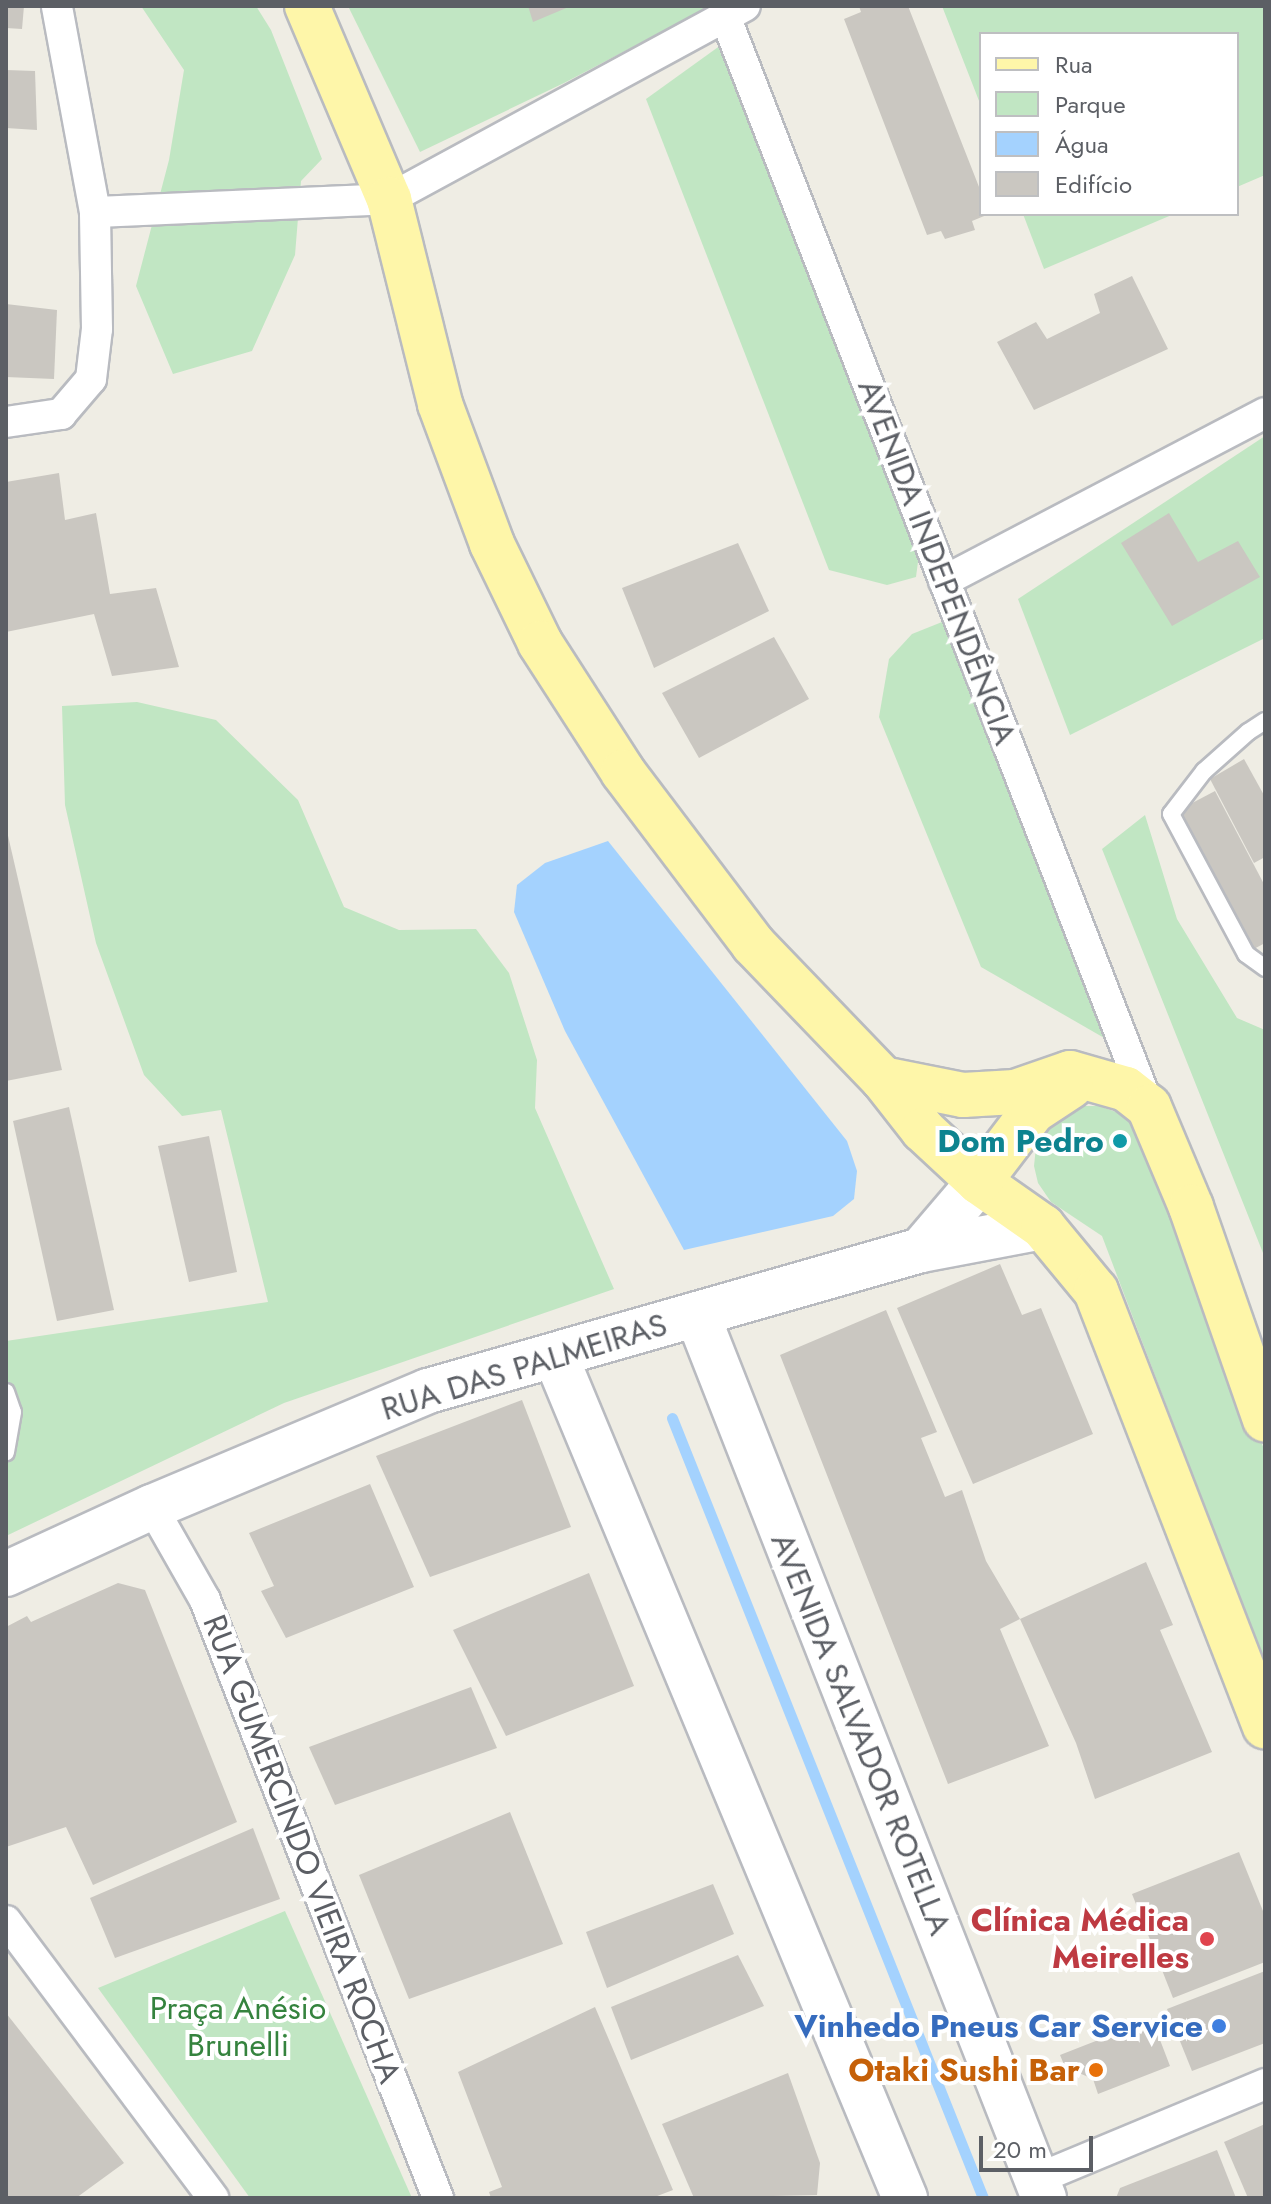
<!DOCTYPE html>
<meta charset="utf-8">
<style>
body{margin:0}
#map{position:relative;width:1271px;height:2204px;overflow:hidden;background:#efede4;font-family:Jost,sans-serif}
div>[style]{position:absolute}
.green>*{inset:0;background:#c1e6c3}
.water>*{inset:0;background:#a4d2fe}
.stream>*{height:11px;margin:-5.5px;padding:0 5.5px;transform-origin:5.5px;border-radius:5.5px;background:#a4d2fe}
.building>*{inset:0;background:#cac7c1}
.roads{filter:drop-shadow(2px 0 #b9bbc0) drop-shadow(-2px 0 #b9bbc0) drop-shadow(0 2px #b9bbc0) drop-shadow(0 -2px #b9bbc0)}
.lane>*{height:16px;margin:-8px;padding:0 8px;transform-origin:8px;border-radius:8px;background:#fff}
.street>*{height:30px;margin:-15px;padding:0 15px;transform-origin:15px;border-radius:15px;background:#fff}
.secondary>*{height:44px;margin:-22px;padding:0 22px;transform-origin:22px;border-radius:22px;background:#fff}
.primary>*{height:44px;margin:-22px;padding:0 22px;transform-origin:22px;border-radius:22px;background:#fef6a9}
.dots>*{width:22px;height:22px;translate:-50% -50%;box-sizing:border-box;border:4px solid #fff;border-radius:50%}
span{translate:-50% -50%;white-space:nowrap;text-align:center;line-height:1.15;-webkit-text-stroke:8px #fff;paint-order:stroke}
.street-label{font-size:32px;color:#5c5f65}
.culture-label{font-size:32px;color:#0d838f;font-weight:700}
.right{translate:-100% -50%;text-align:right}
.health-label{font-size:32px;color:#be3a42;font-weight:700}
.park-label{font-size:32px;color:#35833e}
.shop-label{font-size:32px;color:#366cbe;font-weight:700}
.food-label{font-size:32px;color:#c56008;font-weight:700}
.frame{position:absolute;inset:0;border:8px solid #5c5f65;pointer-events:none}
.legend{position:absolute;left:979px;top:32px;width:260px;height:184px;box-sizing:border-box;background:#fff;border:2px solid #bebfc1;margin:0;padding:10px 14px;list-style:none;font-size:24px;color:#5c5f65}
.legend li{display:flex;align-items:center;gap:16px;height:40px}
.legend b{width:40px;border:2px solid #bebfc1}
.scale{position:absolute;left:979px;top:2136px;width:114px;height:36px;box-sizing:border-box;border:4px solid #5c5f65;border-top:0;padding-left:10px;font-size:24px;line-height:28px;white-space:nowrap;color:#5c5f65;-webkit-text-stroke:6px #fff;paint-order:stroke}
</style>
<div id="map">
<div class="green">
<div style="clip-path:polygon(141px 6px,256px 6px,271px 30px,322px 159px,301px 181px,295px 255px,252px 351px,173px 374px,136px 286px,169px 160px,184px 70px)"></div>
<div style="clip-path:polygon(348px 6px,711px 6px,564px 83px,420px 152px)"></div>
<div style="clip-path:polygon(942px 6px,1265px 6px,1265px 175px,1237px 187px,1237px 34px,981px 34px,981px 106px)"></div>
<div style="clip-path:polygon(721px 45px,919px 554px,916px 577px,887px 585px,829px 570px,646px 99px)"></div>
<div style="clip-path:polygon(1023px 214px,1174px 214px,1044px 269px)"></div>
<div style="clip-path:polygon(1265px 436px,1265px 638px,1070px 735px,1018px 599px)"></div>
<div style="clip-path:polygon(942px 622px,1106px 1039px,981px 967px,879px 717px,889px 659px,912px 634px)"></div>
<div style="clip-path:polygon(137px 702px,216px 720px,298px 800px,344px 907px,399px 930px,476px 929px,509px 973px,537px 1060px,535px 1108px,614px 1289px,284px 1403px,6px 1536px,6px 1341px,268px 1302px,221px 1110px,182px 1116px,144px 1075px,96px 943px,65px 805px,62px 706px)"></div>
<div style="clip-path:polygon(1145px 815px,1177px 919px,1237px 1018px,1265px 1030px,1265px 1258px,1102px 849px)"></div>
<div style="clip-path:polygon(1080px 1106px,1099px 1106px,1119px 1113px,1137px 1126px,1150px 1142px,1265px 1452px,1265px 1665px,1102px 1236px,1051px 1202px,1038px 1183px,1034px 1166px,1036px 1147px,1046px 1129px)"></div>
<div style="clip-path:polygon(285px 1911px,412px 2198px,250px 2198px,98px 1988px)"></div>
</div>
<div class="water">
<div style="clip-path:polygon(608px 841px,847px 1141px,857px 1171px,854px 1199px,833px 1216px,684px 1250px,565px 1031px,514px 912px,517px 885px,545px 863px)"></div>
</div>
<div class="stream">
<div style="left:672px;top:1418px;width:840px;rotate:68.26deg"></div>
</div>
<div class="building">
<div style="clip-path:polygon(6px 6px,24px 6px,22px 29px,6px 28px)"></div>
<div style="clip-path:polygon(528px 6px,571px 6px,533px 22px)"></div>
<div style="clip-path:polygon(859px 6px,908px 6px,981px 192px,981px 214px,989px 214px,972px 221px,975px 230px,945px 239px,941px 231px,927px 235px,844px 19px,861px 12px)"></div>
<div style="clip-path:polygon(6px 70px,35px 71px,37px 130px,6px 128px)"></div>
<div style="clip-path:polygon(1132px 276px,1168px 349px,1034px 410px,997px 342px,1036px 322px,1047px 339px,1100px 313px,1094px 294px)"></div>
<div style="clip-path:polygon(6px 304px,57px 310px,54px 379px,6px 377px)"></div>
<div style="clip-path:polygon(59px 473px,65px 520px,96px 513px,110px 594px,156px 588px,179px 667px,112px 676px,94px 614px,6px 632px,6px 482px)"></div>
<div style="clip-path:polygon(1169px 513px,1198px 562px,1238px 541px,1260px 577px,1172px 626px,1121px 543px)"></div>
<div style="clip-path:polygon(738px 543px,769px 611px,654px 668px,622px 588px)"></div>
<div style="clip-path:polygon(774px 637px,809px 699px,699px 758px,662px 693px)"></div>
<div style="clip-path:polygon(1244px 759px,1265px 797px,1265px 857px,1254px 863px,1210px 779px)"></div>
<div style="clip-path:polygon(1215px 791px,1265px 886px,1265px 943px,1252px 950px,1179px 810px)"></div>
<div style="clip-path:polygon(6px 827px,62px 1070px,6px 1081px)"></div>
<div style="clip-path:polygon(69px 1107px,114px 1310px,57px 1321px,13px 1121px)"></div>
<div style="clip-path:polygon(209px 1136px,237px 1272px,189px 1282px,158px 1146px)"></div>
<div style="clip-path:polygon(1000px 1264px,1022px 1315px,1041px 1308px,1093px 1434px,973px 1484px,897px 1308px)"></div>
<div style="clip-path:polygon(886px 1310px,937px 1432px,921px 1438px,945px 1497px,962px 1490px,986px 1561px,1020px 1619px,1146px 1562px,1173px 1625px,1160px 1630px,1212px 1752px,1095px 1799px,1076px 1743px,1020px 1619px,1000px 1629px,1049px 1746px,948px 1784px,780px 1355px)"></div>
<div style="clip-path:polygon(522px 1400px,571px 1527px,430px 1577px,376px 1456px)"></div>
<div style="clip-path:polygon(370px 1484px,414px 1587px,286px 1638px,261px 1591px,274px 1586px,249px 1533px)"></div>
<div style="clip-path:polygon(589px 1573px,634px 1686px,506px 1736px,453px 1630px)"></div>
<div style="clip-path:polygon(118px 1583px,145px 1590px,237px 1822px,93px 1885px,66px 1827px,6px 1847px,6px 1627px,27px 1616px,31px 1622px)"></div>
<div style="clip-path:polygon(471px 1687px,497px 1748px,335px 1805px,309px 1747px)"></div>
<div style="clip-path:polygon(510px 1812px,563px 1944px,409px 1999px,359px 1875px)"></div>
<div style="clip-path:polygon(253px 1828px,280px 1899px,115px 1958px,90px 1898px)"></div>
<div style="clip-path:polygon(1239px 1852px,1265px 1916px,1265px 1962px,1173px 1998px,1132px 1894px)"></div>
<div style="clip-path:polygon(713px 1884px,734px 1934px,607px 1988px,586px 1932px)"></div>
<div style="clip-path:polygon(738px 1955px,764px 2006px,631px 2060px,611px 2007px)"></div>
<div style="clip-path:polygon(1265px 1971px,1265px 2043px,1192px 2071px,1167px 2009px)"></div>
<div style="clip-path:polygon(595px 2007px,673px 2190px,652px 2198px,491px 2198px,489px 2192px,502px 2187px,458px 2072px)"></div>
<div style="clip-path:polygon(6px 2013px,124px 2163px,76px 2198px,6px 2198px)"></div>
<div style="clip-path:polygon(1152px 2019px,1170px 2066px,1098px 2094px,1093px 2079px,1065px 2067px,1060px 2055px)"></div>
<div style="clip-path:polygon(788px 2073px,820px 2163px,817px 2195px,694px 2198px,662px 2124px)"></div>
<div style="clip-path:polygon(1265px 2124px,1265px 2198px,1248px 2198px,1224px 2142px)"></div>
<div style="clip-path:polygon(1217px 2150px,1236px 2198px,1116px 2198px,1120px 2188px)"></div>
</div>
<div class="roads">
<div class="lane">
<div style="left:1265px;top:721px;width:20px;rotate:147deg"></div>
<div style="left:1248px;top:732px;width:59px;rotate:138.4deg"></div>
<div style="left:1204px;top:771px;width:54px;rotate:127.5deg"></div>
<div style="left:1171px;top:814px;width:159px;rotate:61.8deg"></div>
<div style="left:1246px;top:954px;width:24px;rotate:36deg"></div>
<div style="left:6px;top:1392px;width:21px;rotate:71deg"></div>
<div style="left:13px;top:1412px;width:41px;rotate:99.9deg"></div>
</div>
<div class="street">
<div style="left:725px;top:16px;width:1168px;rotate:68.77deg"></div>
<div style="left:95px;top:212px;width:294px;rotate:-2.5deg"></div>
<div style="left:389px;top:199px;width:405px;rotate:-28.5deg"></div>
<div style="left:6px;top:422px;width:56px;rotate:-8.3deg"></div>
<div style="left:61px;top:414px;width:46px;rotate:-49.4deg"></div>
<div style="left:91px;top:379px;width:50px;rotate:-83.2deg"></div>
<div style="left:97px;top:329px;width:117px;rotate:-91deg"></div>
<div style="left:95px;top:212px;width:209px;rotate:-100.5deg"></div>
<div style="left:944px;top:581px;width:362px;rotate:-27.6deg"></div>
<div style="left:152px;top:1507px;width:107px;rotate:60.3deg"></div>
<div style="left:205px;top:1600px;width:642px;rotate:68.71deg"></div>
<div style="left:6px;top:1921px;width:346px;rotate:53.2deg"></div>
<div style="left:1037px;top:2179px;width:247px;rotate:-22.6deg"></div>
</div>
<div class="secondary">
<div style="left:921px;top:1250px;width:89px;rotate:-49.5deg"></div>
<div style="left:697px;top:1314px;width:950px;rotate:68.57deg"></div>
<div style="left:555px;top:1355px;width:913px;rotate:67.45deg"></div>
<div style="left:6px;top:1574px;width:161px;rotate:-24.7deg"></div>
<div style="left:152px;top:1507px;width:299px;rotate:-22.8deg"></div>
<div style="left:428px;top:1391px;width:513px;rotate:-15.96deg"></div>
<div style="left:921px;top:1250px;width:124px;rotate:-10.7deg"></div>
</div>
<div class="primary">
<div style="left:307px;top:6px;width:210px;rotate:67deg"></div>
<div style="left:389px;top:199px;width:211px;rotate:76deg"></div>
<div style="left:440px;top:404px;width:149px;rotate:69.6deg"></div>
<div style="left:492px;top:544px;width:110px;rotate:64.1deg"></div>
<div style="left:540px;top:643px;width:153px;rotate:57.2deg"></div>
<div style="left:623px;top:772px;width:216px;rotate:52.9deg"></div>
<div style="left:753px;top:944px;width:187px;rotate:46.1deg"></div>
<div style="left:883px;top:1079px;width:65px;rotate:51.9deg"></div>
<div style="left:923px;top:1130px;width:76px;rotate:42.9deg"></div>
<div style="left:979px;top:1182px;width:78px;rotate:35.1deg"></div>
<div style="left:1043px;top:1227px;width:83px;rotate:50.4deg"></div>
<div style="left:1096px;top:1291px;width:467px;rotate:68.8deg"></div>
<div style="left:883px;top:1079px;width:82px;rotate:11.3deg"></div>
<div style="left:963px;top:1095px;width:52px;rotate:-3.3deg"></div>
<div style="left:1015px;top:1092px;width:58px;rotate:-19.1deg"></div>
<div style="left:1070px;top:1073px;width:58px;rotate:15.9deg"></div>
<div style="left:1126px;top:1089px;width:29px;rotate:38deg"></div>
<div style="left:1149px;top:1107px;width:108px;rotate:67.2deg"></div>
<div style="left:1191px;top:1207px;width:225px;rotate:70.8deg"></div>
<div style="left:979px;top:1182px;width:89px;rotate:-52.7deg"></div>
<div style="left:1033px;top:1111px;width:45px;rotate:-33.3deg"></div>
</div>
</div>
<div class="dots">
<div style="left:1120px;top:1141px;background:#0f9aa8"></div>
<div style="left:1207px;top:1939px;background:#e0444e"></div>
<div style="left:1219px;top:2026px;background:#3f7fe0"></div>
<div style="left:1096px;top:2070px;background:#e8710a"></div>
</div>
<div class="street-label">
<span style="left:937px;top:562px;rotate:69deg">AVENIDA INDEPENDÊNCIA</span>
<span style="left:524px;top:1367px;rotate:-17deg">RUA DAS PALMEIRAS</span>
<span style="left:861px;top:1734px;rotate:68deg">AVENIDA SALVADOR ROTELLA</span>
<span style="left:302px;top:1849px;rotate:69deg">RUA GUMERCINDO VIEIRA ROCHA</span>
</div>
<div class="culture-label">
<span class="right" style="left:1104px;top:1141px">Dom Pedro</span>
</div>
<div class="health-label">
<span class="right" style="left:1189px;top:1939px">Clínica Médica<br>Meirelles</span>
</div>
<div class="park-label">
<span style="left:238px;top:2027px">Praça Anésio<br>Brunelli</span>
</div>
<div class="shop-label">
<span class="right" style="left:1203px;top:2026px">Vinhedo Pneus Car Service</span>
</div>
<div class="food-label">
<span class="right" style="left:1080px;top:2070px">Otaki Sushi Bar</span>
</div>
<div class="frame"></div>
<ul class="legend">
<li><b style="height:10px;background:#fef6a9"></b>Rua</li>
<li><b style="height:22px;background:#c1e6c3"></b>Parque</li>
<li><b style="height:22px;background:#a4d2fe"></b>Água</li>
<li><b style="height:22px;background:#cac7c1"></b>Edifício</li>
</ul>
<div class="scale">20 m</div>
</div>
